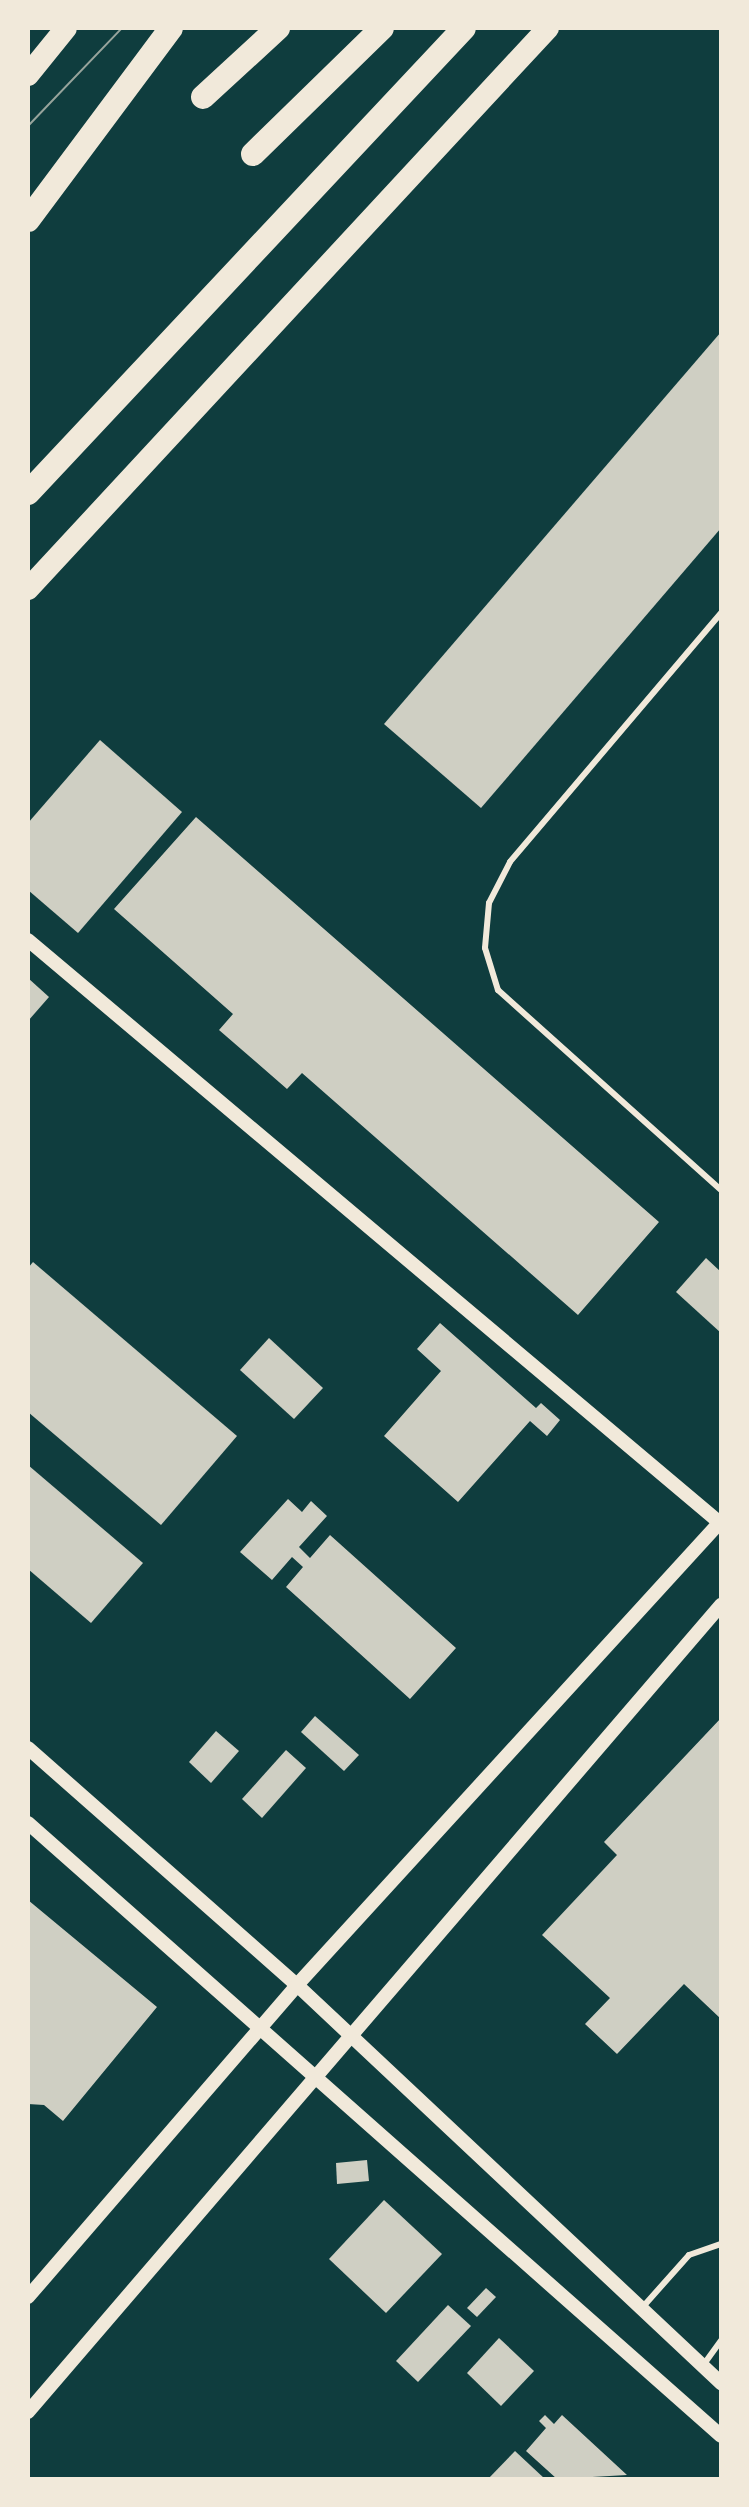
<!DOCTYPE html>
<style>
body{margin:0}
#map{position:relative;width:749px;height:2507px;overflow:hidden;background:#0f3d3e;font-family:"Asap Condensed",sans-serif}
div>[style]{position:absolute}
.building>*{inset:0;background:#cfcfc3}
.service>*{height:6px;margin:-3px;padding:0 3px;transform-origin:3px;border-radius:3px;background:#f1e9da}
.tertiary>*{height:14px;margin:-7px;padding:0 7px;transform-origin:7px;border-radius:7px;background:#f1e9da}
.trunk>*{height:22px;margin:-11px;padding:0 11px;transform-origin:11px;border-radius:11px;background:#f1e9da}
.motorway>*{height:24px;margin:-12px;padding:0 12px;transform-origin:12px;border-radius:12px;background:#f1e9da}
.tram>*{height:2px;margin:-1px;padding:0 1px;transform-origin:1px;border-radius:1px;background:#97a49c}
span{translate:-50% -50%;white-space:nowrap;text-align:center;line-height:1.15;-webkit-text-stroke:6px #f1e9da;paint-order:stroke}
.frame{position:absolute;inset:0;border:30px solid #f1e9da;pointer-events:none}
</style>
<div id="map">
<div class="building">
<div style="clip-path:polygon(721px 332px,721px 528px,481px 808px,384px 724px)"></div>
<div style="clip-path:polygon(100px 740px,182px 812px,78px 933px,28px 890px,28px 823px)"></div>
<div style="clip-path:polygon(196px 817px,659px 1222px,578px 1315px,302px 1073px,287px 1089px,219px 1030px,233px 1014px,114px 909px)"></div>
<div style="clip-path:polygon(28px 978px,49px 997px,28px 1021px)"></div>
<div style="clip-path:polygon(706px 1258px,721px 1272px,721px 1333px,676px 1292px)"></div>
<div style="clip-path:polygon(33px 1262px,237px 1436px,161px 1525px,28px 1412px,28px 1268px)"></div>
<div style="clip-path:polygon(440px 1323px,536px 1408px,541px 1403px,560px 1420px,547px 1436px,530px 1421px,458px 1502px,384px 1436px,441px 1371px,417px 1349px)"></div>
<div style="clip-path:polygon(269px 1338px,323px 1388px,294px 1419px,240px 1370px)"></div>
<div style="clip-path:polygon(28px 1465px,143px 1563px,91px 1623px,28px 1569px)"></div>
<div style="clip-path:polygon(288px 1499px,302px 1512px,311px 1501px,327px 1516px,299px 1547px,310px 1558px,330px 1535px,456px 1648px,410px 1699px,286px 1587px,303px 1567px,292px 1557px,272px 1580px,240px 1552px)"></div>
<div style="clip-path:polygon(315px 1716px,359px 1755px,344px 1771px,301px 1732px)"></div>
<div style="clip-path:polygon(721px 1718px,721px 2019px,684px 1984px,617px 2054px,585px 2024px,610px 1998px,542px 1935px,617px 1855px,604px 1842px)"></div>
<div style="clip-path:polygon(216px 1731px,239px 1751px,211px 1783px,189px 1762px)"></div>
<div style="clip-path:polygon(286px 1750px,306px 1768px,262px 1818px,242px 1799px)"></div>
<div style="clip-path:polygon(28px 1900px,157px 2007px,63px 2121px,44px 2105px,28px 2104px)"></div>
<div style="clip-path:polygon(367px 2160px,369px 2181px,337px 2184px,336px 2163px)"></div>
<div style="clip-path:polygon(384px 2200px,442px 2254px,386px 2313px,329px 2259px)"></div>
<div style="clip-path:polygon(486px 2288px,496px 2297px,477px 2317px,467px 2308px)"></div>
<div style="clip-path:polygon(448px 2305px,471px 2326px,418px 2382px,396px 2361px)"></div>
<div style="clip-path:polygon(499px 2338px,534px 2371px,501px 2406px,467px 2373px)"></div>
<div style="clip-path:polygon(545px 2415px,554px 2424px,562px 2415px,627px 2475px,557px 2479px,526px 2451px,546px 2428px,539px 2421px)"></div>
<div style="clip-path:polygon(515px 2451px,545px 2479px,488px 2479px)"></div>
</div>
<div class="service">
<div style="left:721px;top:613px;width:326px;rotate:130.3deg"></div>
<div style="left:510px;top:862px;width:46px;rotate:117.1deg"></div>
<div style="left:489px;top:903px;width:45px;rotate:95.1deg"></div>
<div style="left:485px;top:948px;width:44px;rotate:72.8deg"></div>
<div style="left:498px;top:990px;width:300px;rotate:41.9deg"></div>
<div style="left:641px;top:2309px;width:72px;rotate:-48.4deg"></div>
<div style="left:689px;top:2255px;width:34px;rotate:-19deg"></div>
<div style="left:704px;top:2364px;width:29px;rotate:-54deg"></div>
</div>
<div class="tertiary">
<div style="left:28px;top:940px;width:905px;rotate:40.11deg"></div>
<div style="left:28px;top:1748px;width:359px;rotate:41.4deg"></div>
<div style="left:297px;top:1985px;width:582px;rotate:43.19deg"></div>
<div style="left:28px;top:1823px;width:925px;rotate:41.49deg"></div>
<div style="left:28px;top:2297px;width:412px;rotate:-49.2deg"></div>
<div style="left:297px;top:1985px;width:629px;rotate:-47.58deg"></div>
<div style="left:28px;top:2412px;width:1064px;rotate:-49.35deg"></div>
</div>
<div class="trunk">
<div style="left:28px;top:75px;width:60px;rotate:-51deg"></div>
<div style="left:28px;top:589px;width:765px;rotate:-47.17deg"></div>
</div>
<div class="motorway">
<div style="left:203px;top:97px;width:102px;rotate:-42.6deg"></div>
<div style="left:253px;top:154px;width:180px;rotate:-44.3deg"></div>
<div style="left:28px;top:220px;width:239px;rotate:-53.3deg"></div>
<div style="left:28px;top:493px;width:637px;rotate:-46.84deg"></div>
</div>
<div class="tram">
<div style="left:28px;top:126px;width:136px;rotate:-46.2deg"></div>
</div>
<div class="frame"></div>
</div>
